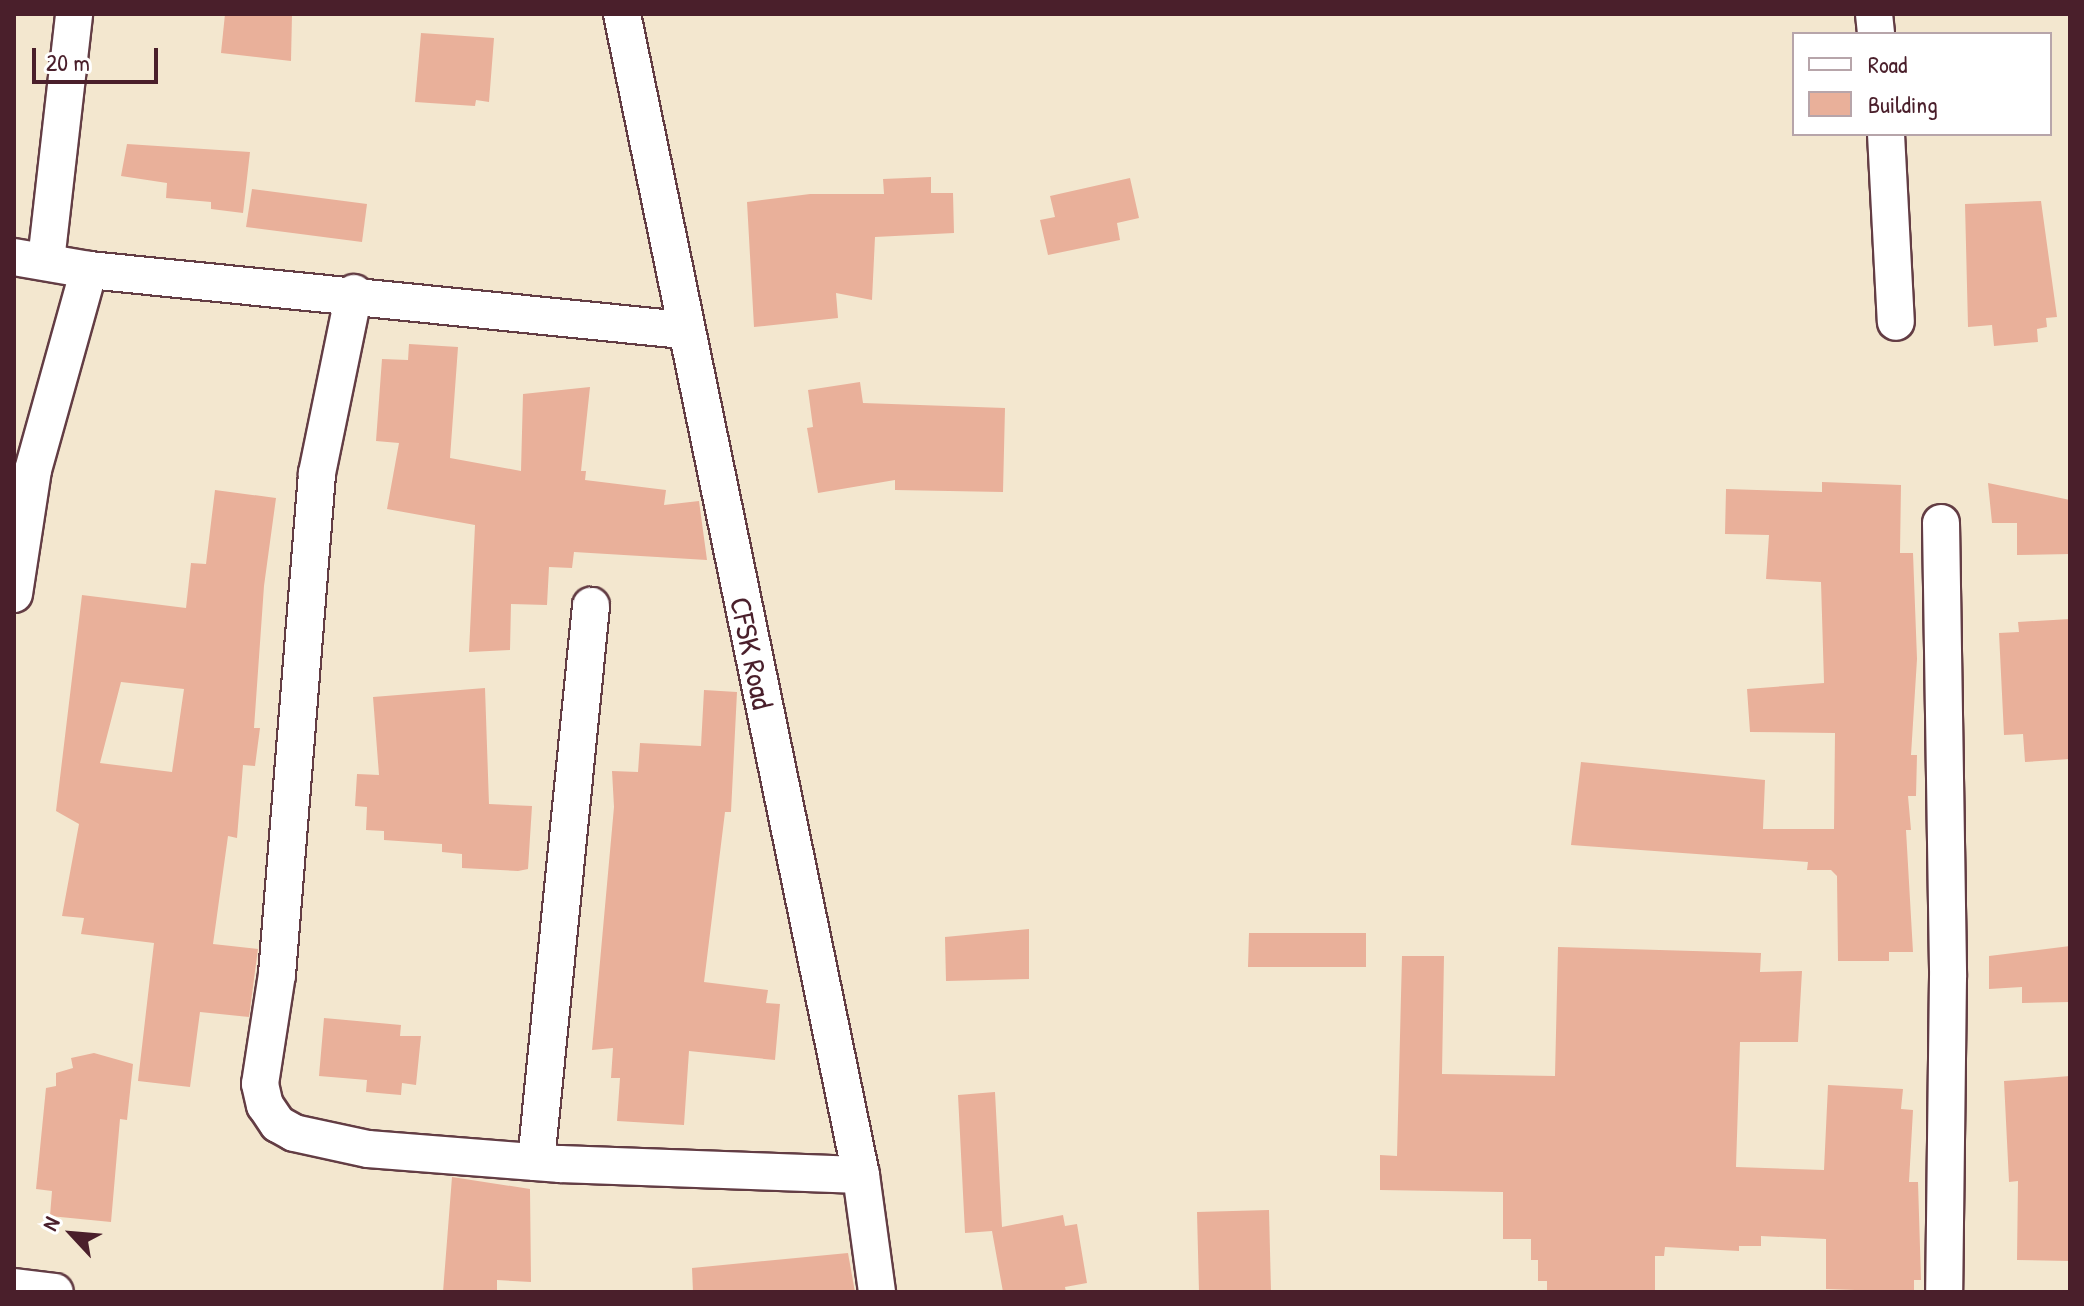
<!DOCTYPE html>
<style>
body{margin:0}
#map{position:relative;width:2084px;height:1306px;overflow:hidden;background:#f3e7cf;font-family:"Patrick Hand",sans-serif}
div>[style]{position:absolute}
.building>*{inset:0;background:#e9b09a}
.roads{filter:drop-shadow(2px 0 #633d44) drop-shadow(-2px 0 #633d44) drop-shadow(0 2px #633d44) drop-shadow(0 -2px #633d44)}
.minor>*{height:36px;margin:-18px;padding:0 18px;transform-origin:18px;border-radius:18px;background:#fff}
span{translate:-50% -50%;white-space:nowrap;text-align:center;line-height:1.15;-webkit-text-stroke:6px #fff;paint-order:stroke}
.street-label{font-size:30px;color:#4a1f2b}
.frame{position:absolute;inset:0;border:16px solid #4a1f2b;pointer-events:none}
.legend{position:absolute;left:1792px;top:32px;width:260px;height:104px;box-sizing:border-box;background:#fff;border:2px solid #b7a5aa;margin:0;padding:10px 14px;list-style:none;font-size:24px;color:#4a1f2b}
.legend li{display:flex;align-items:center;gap:16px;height:40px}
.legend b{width:40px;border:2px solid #b7a5aa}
.north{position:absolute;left:32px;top:1194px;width:80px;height:80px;-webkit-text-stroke:6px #fff;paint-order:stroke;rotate:296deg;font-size:22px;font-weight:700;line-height:32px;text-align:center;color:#4a1f2b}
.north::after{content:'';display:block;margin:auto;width:28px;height:36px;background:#4a1f2b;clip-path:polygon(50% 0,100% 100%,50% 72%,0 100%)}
.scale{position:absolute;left:32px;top:48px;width:126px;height:36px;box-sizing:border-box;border:4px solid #4a1f2b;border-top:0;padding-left:10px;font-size:24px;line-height:28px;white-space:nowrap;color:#4a1f2b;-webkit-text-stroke:6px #fff;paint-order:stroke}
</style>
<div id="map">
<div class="building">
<div style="clip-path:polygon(225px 14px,292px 14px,291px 61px,221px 53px)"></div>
<div style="clip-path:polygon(421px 33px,494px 38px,489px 102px,476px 100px,475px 106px,415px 102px)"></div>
<div style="clip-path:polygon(127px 144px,250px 152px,243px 213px,211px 209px,211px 202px,166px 198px,167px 183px,121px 176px)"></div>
<div style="clip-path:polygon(931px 177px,931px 193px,953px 193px,954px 233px,875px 237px,872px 300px,836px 293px,838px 318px,754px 327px,747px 202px,810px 194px,884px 194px,883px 179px)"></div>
<div style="clip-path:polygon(1130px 178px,1139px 218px,1117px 223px,1120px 240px,1048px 255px,1040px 220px,1055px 217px,1050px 196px)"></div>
<div style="clip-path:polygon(252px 189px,367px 204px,362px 242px,246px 227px)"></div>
<div style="clip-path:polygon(2041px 201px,2057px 317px,2046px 318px,2047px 327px,2037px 329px,2038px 342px,1994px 346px,1992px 325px,1968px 327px,1965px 204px)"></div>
<div style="clip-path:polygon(409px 344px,458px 347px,450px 458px,521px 471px,523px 394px,590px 387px,581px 471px,586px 471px,585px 480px,666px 490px,664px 505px,699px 501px,707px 560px,574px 552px,572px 568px,549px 567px,547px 605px,511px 604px,510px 650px,469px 652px,475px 525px,387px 509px,399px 443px,376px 441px,382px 359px,408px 360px)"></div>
<div style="clip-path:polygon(860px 382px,863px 403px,1005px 408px,1003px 492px,895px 490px,895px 480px,818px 493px,807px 428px,813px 427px,808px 390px)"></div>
<div style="clip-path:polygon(1822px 482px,1901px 485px,1900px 553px,1913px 553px,1917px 659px,1911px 755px,1917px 755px,1916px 796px,1908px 796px,1911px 830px,1906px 830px,1913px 952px,1889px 952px,1889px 961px,1838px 961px,1837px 876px,1831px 870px,1807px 870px,1808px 862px,1571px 845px,1581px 762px,1765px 780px,1763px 829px,1834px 829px,1835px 733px,1750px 732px,1747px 689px,1824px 683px,1821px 582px,1766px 579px,1769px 535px,1725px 534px,1726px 489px,1822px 492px)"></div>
<div style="clip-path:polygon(1988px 483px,2070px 500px,2070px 554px,2017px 555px,2017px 523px,1992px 523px)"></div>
<div style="clip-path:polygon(evenodd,215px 490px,276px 498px,264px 586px,254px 728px,260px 728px,255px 766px,243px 765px,237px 838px,228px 836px,213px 944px,258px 949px,249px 1017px,200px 1012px,190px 1087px,138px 1081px,154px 943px,81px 934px,84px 918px,62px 916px,79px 824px,56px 811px,82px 595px,186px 608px,191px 563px,206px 564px,215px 490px,121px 682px,184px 689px,172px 772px,100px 763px,121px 682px)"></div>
<div style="clip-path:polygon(2070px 619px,2070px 759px,2025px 762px,2023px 734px,2004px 735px,1999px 633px,2019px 632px,2018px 622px)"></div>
<div style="clip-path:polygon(485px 688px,489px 804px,532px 806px,528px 869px,518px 871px,462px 868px,462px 854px,442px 852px,442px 844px,384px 840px,384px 831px,366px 830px,367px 807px,355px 806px,357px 774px,379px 775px,373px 697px)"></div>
<div style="clip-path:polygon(704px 690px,737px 692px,731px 812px,725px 812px,704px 982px,768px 990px,766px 1003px,780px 1004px,775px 1060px,689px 1051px,684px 1125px,617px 1121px,620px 1078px,611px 1078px,613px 1048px,592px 1050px,614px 807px,612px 771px,638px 772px,640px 743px,701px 746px)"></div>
<div style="clip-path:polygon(1029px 929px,1029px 979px,946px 981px,945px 937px)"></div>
<div style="clip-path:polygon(1249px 933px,1366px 933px,1366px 967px,1248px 967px)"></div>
<div style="clip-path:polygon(2070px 946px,2070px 1002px,2022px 1003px,2022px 987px,1989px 989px,1989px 956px)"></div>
<div style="clip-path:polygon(1558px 947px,1761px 953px,1760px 972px,1802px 971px,1798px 1042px,1740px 1042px,1736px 1167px,1824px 1170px,1828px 1085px,1903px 1089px,1901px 1109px,1913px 1110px,1909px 1182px,1918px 1182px,1921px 1280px,1914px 1280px,1914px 1292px,1826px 1289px,1826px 1239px,1761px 1236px,1761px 1246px,1739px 1246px,1739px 1251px,1665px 1247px,1664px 1256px,1655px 1256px,1655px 1292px,1547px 1292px,1547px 1281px,1538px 1281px,1538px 1260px,1531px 1260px,1531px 1239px,1503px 1239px,1503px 1192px,1380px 1190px,1380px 1155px,1397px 1156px,1402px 956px,1444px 956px,1442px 1074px,1555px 1076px)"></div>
<div style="clip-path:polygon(324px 1018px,401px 1025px,400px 1036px,421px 1036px,416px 1085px,402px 1083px,401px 1095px,366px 1092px,367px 1080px,319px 1076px)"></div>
<div style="clip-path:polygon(94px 1053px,133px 1064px,127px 1120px,120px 1119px,111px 1222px,50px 1216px,52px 1191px,36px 1189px,46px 1088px,56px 1086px,56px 1073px,73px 1068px,71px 1058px)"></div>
<div style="clip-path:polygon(2070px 1076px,2070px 1261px,2017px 1260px,2018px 1181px,2009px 1182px,2004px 1081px)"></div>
<div style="clip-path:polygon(995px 1092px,1002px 1227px,1063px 1215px,1065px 1226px,1077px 1224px,1087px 1283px,1065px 1287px,1066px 1292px,1003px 1292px,992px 1231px,965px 1233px,958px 1095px)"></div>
<div style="clip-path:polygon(452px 1177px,530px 1189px,531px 1282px,497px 1280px,497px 1292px,443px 1292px)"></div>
<div style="clip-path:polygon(1269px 1210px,1271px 1292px,1199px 1292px,1197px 1212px)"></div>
<div style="clip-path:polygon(848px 1253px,855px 1292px,693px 1292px,692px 1268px)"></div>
</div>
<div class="roads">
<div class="minor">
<div style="left:622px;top:14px;width:1185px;rotate:78.37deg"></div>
<div style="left:861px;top:1175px;width:118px;rotate:82.2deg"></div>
<div style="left:1874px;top:14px;width:20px;rotate:84deg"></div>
<div style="left:1886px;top:134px;width:188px;rotate:87deg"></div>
<div style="left:14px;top:257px;width:76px;rotate:9.8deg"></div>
<div style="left:89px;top:270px;width:597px;rotate:5.77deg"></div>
<div style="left:46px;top:261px;width:249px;rotate:-83.5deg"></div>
<div style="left:354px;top:293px;width:185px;rotate:101.6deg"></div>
<div style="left:317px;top:474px;width:502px;rotate:94.57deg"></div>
<div style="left:277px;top:974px;width:111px;rotate:98.8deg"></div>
<div style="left:260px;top:1084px;width:22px;rotate:77deg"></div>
<div style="left:265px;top:1105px;width:23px;rotate:56deg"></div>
<div style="left:278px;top:1124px;width:18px;rotate:29deg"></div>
<div style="left:294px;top:1133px;width:76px;rotate:12.2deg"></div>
<div style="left:368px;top:1149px;width:193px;rotate:4.5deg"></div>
<div style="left:560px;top:1164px;width:301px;rotate:2.1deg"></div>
<div style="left:1941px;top:523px;width:454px;rotate:89.1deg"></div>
<div style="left:1948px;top:977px;width:315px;rotate:90.7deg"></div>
<div style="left:14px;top:594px;width:125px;rotate:-81.3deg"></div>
<div style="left:33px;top:470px;width:208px;rotate:-74.4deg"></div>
<div style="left:536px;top:1162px;width:559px;rotate:-84.35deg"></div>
<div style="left:14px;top:1287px;width:41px;rotate:7deg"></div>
</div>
</div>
<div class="street-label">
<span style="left:752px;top:653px;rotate:78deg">CFSK Road</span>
</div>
<div class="frame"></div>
<ul class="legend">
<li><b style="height:10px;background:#fff"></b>Road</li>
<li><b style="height:22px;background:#e9b09a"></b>Building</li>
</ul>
<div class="north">N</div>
<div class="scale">20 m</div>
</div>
